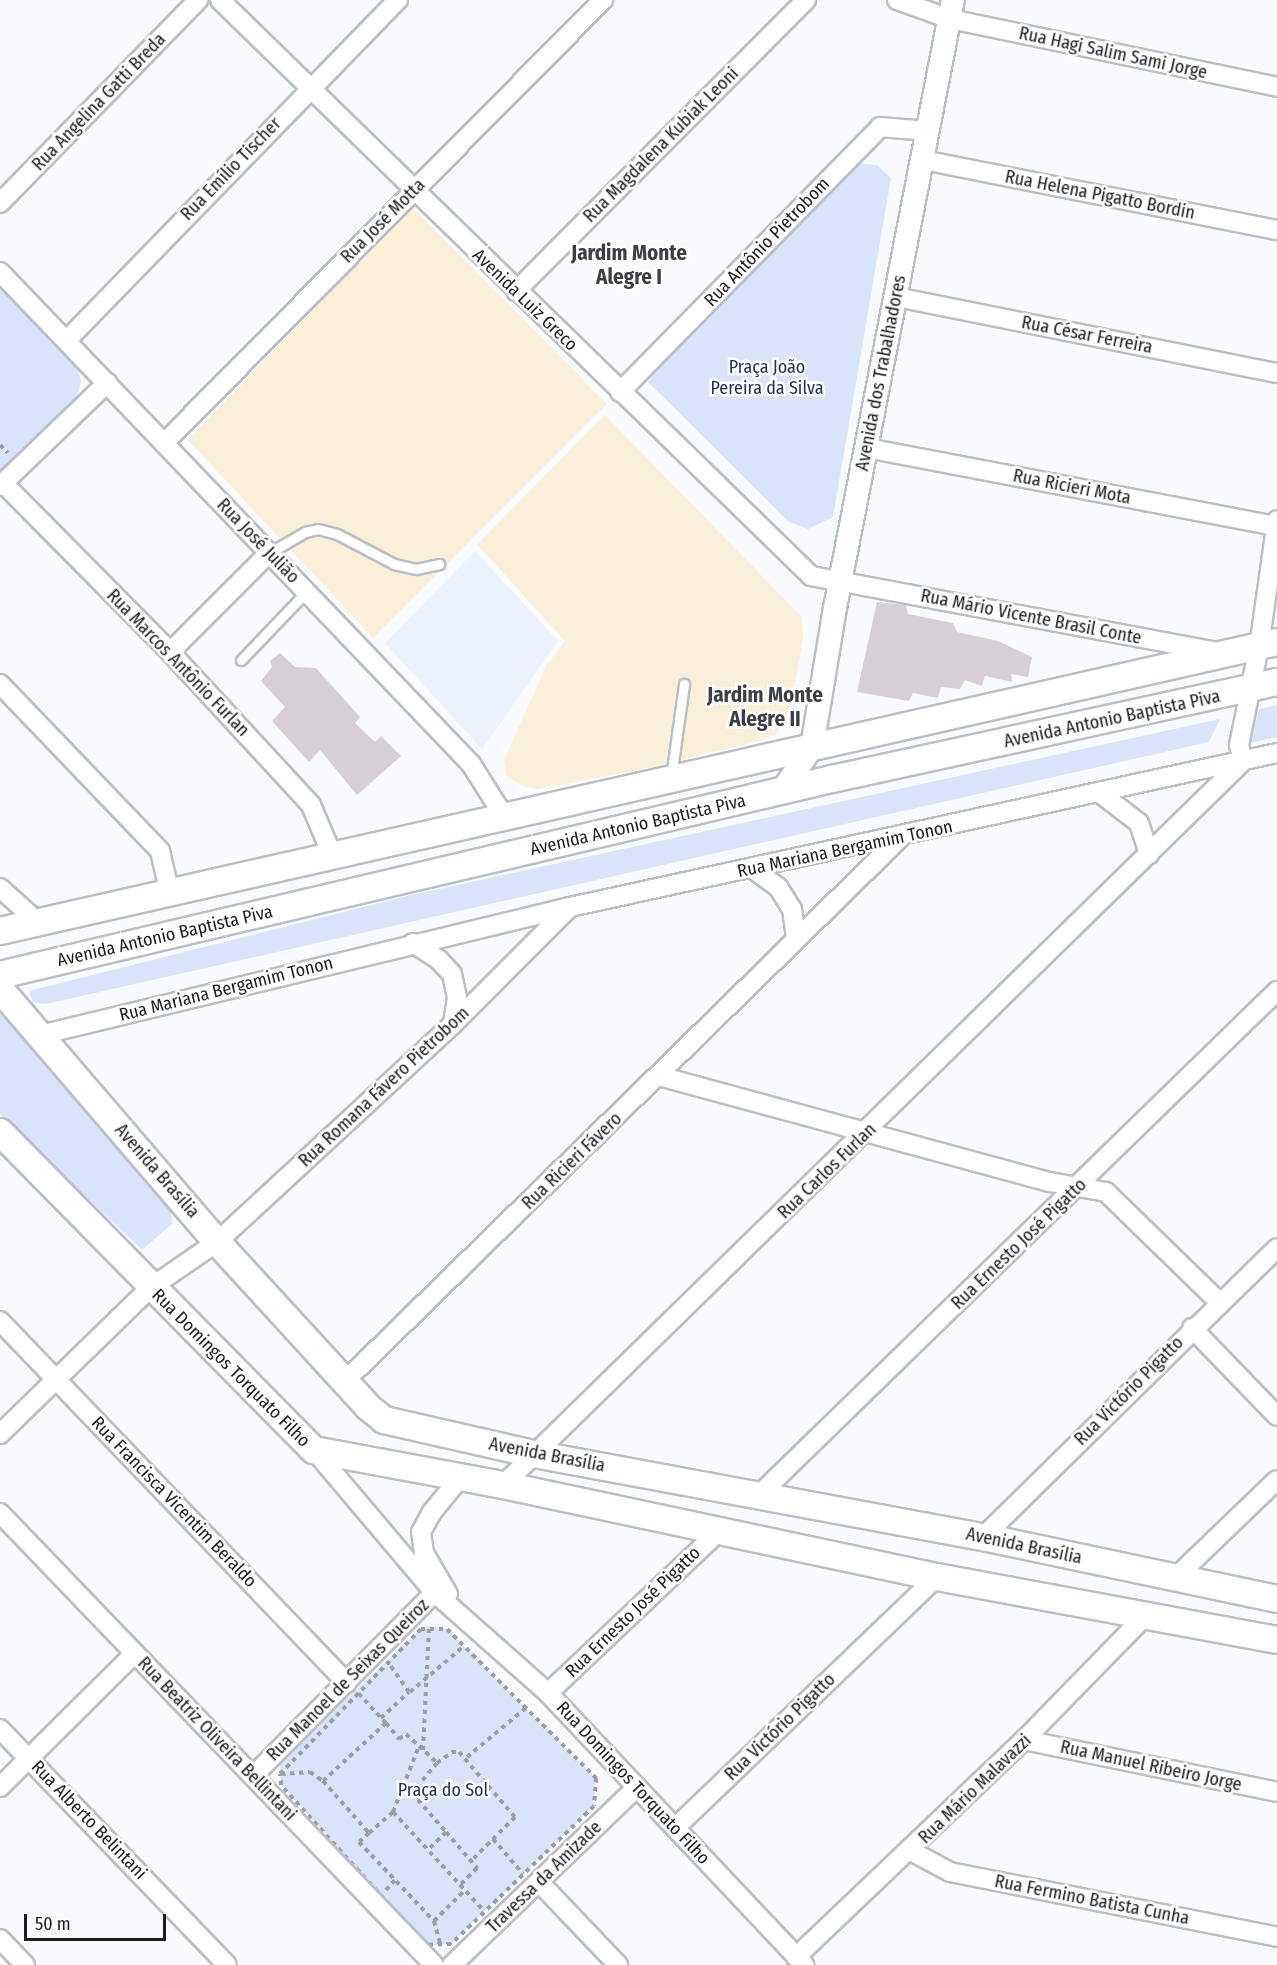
<!DOCTYPE html>
<meta charset="utf-8">
<style>
body{margin:0}
#map{position:relative;width:1277px;height:1965px;overflow:hidden;background:#f9fafe;font-family:"Fira Sans Condensed",sans-serif}
div>[style]{position:absolute}
.built>*{inset:0;background:#ebf1fd}
.education>*{inset:0;background:#faf0da}
.green>*{inset:0;background:#d9e4fa}
.building>*{inset:0;background:#d6cfd6}
.path>*{height:4px;margin-top:-2px;transform-origin:0;background:repeating-linear-gradient(90deg,#9c9da1 0 4.5px,transparent 0 9px)}
.roads{filter:drop-shadow(2px 0 #babec5) drop-shadow(-2px 0 #babec5) drop-shadow(0 2px #babec5) drop-shadow(0 -2px #babec5)}
.service>*{height:9px;margin:-4.5px;padding:0 4.5px;transform-origin:4.5px;border-radius:4.5px;background:#fff}
.minor>*{height:18px;margin:-9px;padding:0 9px;transform-origin:9px;border-radius:9px;background:#fff}
.tertiary>*{height:22px;margin:-11px;padding:0 11px;transform-origin:11px;border-radius:11px;background:#fff}
.secondary>*{height:26px;margin:-13px;padding:0 13px;transform-origin:13px;border-radius:13px;background:#fff}
span{translate:-50% -50%;white-space:nowrap;text-align:center;line-height:1.15;-webkit-text-stroke:5px #fff;paint-order:stroke}
.street-label{font-size:18px;color:#1b1c1f}
.park-label{font-size:18px;color:#1b2f5c}
.quarter-label{font-size:21px;color:#3b3e45;font-weight:700}
.scale{position:absolute;left:24px;top:1914px;width:142px;height:27px;box-sizing:border-box;border:3px solid #1b1c1f;border-top:0;padding-left:8px;font-size:18px;line-height:21px;white-space:nowrap;color:#1b1c1f;-webkit-text-stroke:4px #fff;paint-order:stroke}
</style>
<div id="map">
<div class="built">
<div style="clip-path:polygon(475px 551px,558px 641px,482px 749px,385px 643px)"></div>
</div>
<div class="education">
<div style="clip-path:polygon(412px 207px,607px 404px,373px 638px,188px 440px)"></div>
<div style="clip-path:polygon(605px 415px,802px 617px,803px 639px,793px 694px,784px 724px,775px 735px,759px 741px,634px 771px,538px 789px,524px 787px,506px 776px,504px 760px,546px 666px,565px 641px,477px 544px)"></div>
</div>
<div class="green">
<div style="clip-path:polygon(855px 163px,877px 165px,891px 178px,833px 517px,808px 529px,789px 522px,648px 382px,684px 339px)"></div>
<div style="clip-path:polygon(0 285px,76px 364px,81px 381px,77px 397px,0 471px)"></div>
<div style="clip-path:polygon(1277px 705px,1277px 737px,1250px 743px,1259px 709px)"></div>
<div style="clip-path:polygon(1220px 719px,1209px 742px,46px 1004px,33px 1002px,29px 991px,411px 895px)"></div>
<div style="clip-path:polygon(0 1011px,171px 1208px,172px 1224px,142px 1250px,0 1114px)"></div>
<div style="clip-path:polygon(429px 1626px,447px 1629px,596px 1778px,594px 1806px,451px 1944px,426px 1945px,281px 1785px,280px 1761px,421px 1629px)"></div>
</div>
<div class="building">
<div style="clip-path:polygon(877px 602px,906px 605px,908px 614px,953px 623px,957px 632px,998px 641px,1032px 657px,1028px 677px,1011px 674px,1012px 682px,985px 676px,982px 686px,965px 680px,960px 689px,941px 687px,938px 698px,913px 693px,909px 701px,857px 692px)"></div>
<div style="clip-path:polygon(280px 653px,295px 667px,316px 668px,360px 717px,355px 723px,375px 742px,381px 736px,401px 756px,357px 795px,320px 750px,309px 762px,272px 721px,285px 707px,261px 681px,272px 667px,270px 661px)"></div>
</div>
<div class="path">
<div style="left:0;top:445px;width:11px;rotate:45deg"></div>
<div style="left:421px;top:1629px;width:26px"></div>
<div style="left:447px;top:1629px;width:211px;rotate:45deg"></div>
<div style="left:596px;top:1778px;width:28px;rotate:94deg"></div>
<div style="left:594px;top:1806px;width:199px;rotate:136deg"></div>
<div style="left:451px;top:1944px;width:25px;rotate:178deg"></div>
<div style="left:426px;top:1945px;width:216px;rotate:-132.2deg"></div>
<div style="left:281px;top:1785px;width:11px;rotate:-95deg"></div>
<div style="left:280px;top:1774px;width:202px;rotate:-45.8deg"></div>
<div style="left:410px;top:1692px;width:71px;rotate:-40.4deg"></div>
<div style="left:381px;top:1718px;width:38px;rotate:-43deg"></div>
<div style="left:409px;top:1692px;width:35px;rotate:-125deg"></div>
<div style="left:386px;top:1723px;width:21px;rotate:51deg"></div>
<div style="left:399px;top:1739px;width:9px;rotate:-36deg"></div>
<div style="left:406px;top:1734px;width:18px;rotate:43deg"></div>
<div style="left:423px;top:1750px;width:124px;rotate:-87.2deg"></div>
<div style="left:467px;top:1757px;width:78px;rotate:-39.8deg"></div>
<div style="left:437px;top:1763px;width:19px;rotate:-36deg"></div>
<div style="left:452px;top:1752px;width:7px"></div>
<div style="left:459px;top:1752px;width:86px;rotate:49.3deg"></div>
<div style="left:515px;top:1817px;width:62px;rotate:135deg"></div>
<div style="left:281px;top:1774px;width:29px;rotate:-4deg"></div>
<div style="left:310px;top:1772px;width:16px;rotate:35deg"></div>
<div style="left:323px;top:1781px;width:86px;rotate:-42.6deg"></div>
<div style="left:386px;top:1723px;width:40px;rotate:-133deg"></div>
<div style="left:323px;top:1781px;width:69px;rotate:48.5deg"></div>
<div style="left:369px;top:1833px;width:13px;rotate:138deg"></div>
<div style="left:359px;top:1842px;width:109px;rotate:46.5deg"></div>
<div style="left:434px;top:1921px;width:23px;rotate:75deg"></div>
<div style="left:393px;top:1812px;width:71px;rotate:-68.5deg"></div>
<div style="left:419px;top:1746px;width:25px;rotate:43deg"></div>
<div style="left:437px;top:1763px;width:39px;rotate:130deg"></div>
<div style="left:412px;top:1793px;width:52px;rotate:48.9deg"></div>
<div style="left:446px;top:1832px;width:25px;rotate:135deg"></div>
<div style="left:446px;top:1832px;width:48px;rotate:49.3deg"></div>
<div style="left:477px;top:1868px;width:24px;rotate:135deg"></div>
<div style="left:369px;top:1833px;width:32px;rotate:-41deg"></div>
<div style="left:393px;top:1812px;width:134px;rotate:47.4deg"></div>
<div style="left:493px;top:1839px;width:46px;rotate:49.4deg"></div>
<div style="left:386px;top:1890px;width:13px;rotate:-48deg"></div>
<div style="left:434px;top:1921px;width:44px;rotate:-45deg"></div>
</div>
<div class="roads">
<div class="service">
<div style="left:269px;top:553px;width:42px;rotate:-30.3deg"></div>
<div style="left:305px;top:532px;width:13px;rotate:-13deg"></div>
<div style="left:318px;top:529px;width:20px;rotate:15deg"></div>
<div style="left:337px;top:534px;width:64px;rotate:27.8deg"></div>
<div style="left:394px;top:564px;width:23px;rotate:13deg"></div>
<div style="left:416px;top:569px;width:24px;rotate:-12deg"></div>
<div style="left:241px;top:660px;width:94px;rotate:-46.3deg"></div>
<div style="left:671px;top:777px;width:94px;rotate:-82deg"></div>
</div>
<div class="minor">
<div style="left:220px;top:0;width:825px;rotate:44.26deg"></div>
<div style="left:811px;top:576px;width:413px;rotate:10.6deg"></div>
<div style="left:897px;top:0;width:56px;rotate:19.7deg"></div>
<div style="left:950px;top:19px;width:334px;rotate:11.7deg"></div>
<div style="left:923px;top:160px;width:361px;rotate:11.2deg"></div>
<div style="left:0;top:203px;width:284px;rotate:-45.7deg"></div>
<div style="left:0;top:272px;width:681px;rotate:46.25deg"></div>
<div style="left:471px;top:764px;width:64px;rotate:57.8deg"></div>
<div style="left:516px;top:291px;width:411px;rotate:-45.1deg"></div>
<div style="left:896px;top:297px;width:389px;rotate:11.3deg"></div>
<div style="left:67px;top:340px;width:475px;rotate:-45.8deg"></div>
<div style="left:620px;top:392px;width:371px;rotate:-45.5deg"></div>
<div style="left:880px;top:127px;width:48px;rotate:4.8deg"></div>
<div style="left:164px;top:443px;width:624px;rotate:-45.26deg"></div>
<div style="left:867px;top:448px;width:417px;rotate:10.8deg"></div>
<div style="left:3px;top:483px;width:238px;rotate:45.3deg"></div>
<div style="left:170px;top:652px;width:208px;rotate:47.3deg"></div>
<div style="left:311px;top:805px;width:56px;rotate:67.1deg"></div>
<div style="left:0;top:486px;width:149px;rotate:-43.9deg"></div>
<div style="left:170px;top:652px;width:140px;rotate:-45deg"></div>
<div style="left:0;top:684px;width:231px;rotate:46.2deg"></div>
<div style="left:160px;top:851px;width:44px;rotate:76.9deg"></div>
<div style="left:1100px;top:793px;width:49px;rotate:37.6deg"></div>
<div style="left:1139px;top:823px;width:33px;rotate:72deg"></div>
<div style="left:753px;top:869px;width:31px;rotate:36deg"></div>
<div style="left:778px;top:887px;width:26px;rotate:58deg"></div>
<div style="left:792px;top:909px;width:30px;rotate:82deg"></div>
<div style="left:0;top:888px;width:54px;rotate:42deg"></div>
<div style="left:413px;top:943px;width:31px;rotate:33deg"></div>
<div style="left:439px;top:960px;width:19px;rotate:47deg"></div>
<div style="left:452px;top:974px;width:25px;rotate:78deg"></div>
<div style="left:457px;top:998px;width:26px;rotate:99deg"></div>
<div style="left:40px;top:1035px;width:545px;rotate:-13.58deg"></div>
<div style="left:570px;top:907px;width:724px;rotate:-12.29deg"></div>
<div style="left:659px;top:1076px;width:405px;rotate:15.2deg"></div>
<div style="left:1050px;top:1182px;width:57px;rotate:10.1deg"></div>
<div style="left:1106px;top:1192px;width:158px;rotate:44.2deg"></div>
<div style="left:0;top:1321px;width:501px;rotate:46.21deg"></div>
<div style="left:1192px;top:1328px;width:122px;rotate:46deg"></div>
<div style="left:345px;top:1381px;width:778px;rotate:-44.37deg"></div>
<div style="left:0;top:1434px;width:209px;rotate:-44.2deg"></div>
<div style="left:150px;top:1288px;width:81px;rotate:-34.5deg"></div>
<div style="left:217px;top:1242px;width:321px;rotate:-42.7deg"></div>
<div style="left:453px;top:1024px;width:164px;rotate:-45deg"></div>
<div style="left:314px;top:1450px;width:187px;rotate:49.8deg"></div>
<div style="left:435px;top:1593px;width:151px;rotate:41.5deg"></div>
<div style="left:548px;top:1693px;width:374px;rotate:46.7deg"></div>
<div style="left:503px;top:1485px;width:1035px;rotate:-44.37deg"></div>
<div style="left:1243px;top:761px;width:16px;rotate:-104deg"></div>
<div style="left:1239px;top:745px;width:100px;rotate:-78.5deg"></div>
<div style="left:1259px;top:647px;width:128px;rotate:-81.9deg"></div>
<div style="left:759px;top:1495px;width:723px;rotate:-44.22deg"></div>
<div style="left:0;top:1513px;width:627px;rotate:46.16deg"></div>
<div style="left:983px;top:1537px;width:412px;rotate:-44.5deg"></div>
<div style="left:1175px;top:1578px;width:141px;rotate:-43.9deg"></div>
<div style="left:448px;top:1594px;width:48px;rotate:-120.3deg"></div>
<div style="left:424px;top:1553px;width:21px;rotate:-98deg"></div>
<div style="left:421px;top:1532px;width:23px;rotate:-61deg"></div>
<div style="left:432px;top:1512px;width:44px;rotate:-50.5deg"></div>
<div style="left:548px;top:1693px;width:234px;rotate:-43.4deg"></div>
<div style="left:0;top:1729px;width:327px;rotate:46.1deg"></div>
<div style="left:1024px;top:1740px;width:258px;rotate:11.6deg"></div>
<div style="left:254px;top:1775px;width:266px;rotate:-45.3deg"></div>
<div style="left:0;top:1787px;width:189px;rotate:-44.8deg"></div>
<div style="left:676px;top:1827px;width:361px;rotate:-43.8deg"></div>
<div style="left:911px;top:1851px;width:44px;rotate:28.3deg"></div>
<div style="left:950px;top:1872px;width:333px;rotate:11.2deg"></div>
<div style="left:539px;top:1882px;width:115px;rotate:46.4deg"></div>
<div style="left:0;top:1939px;width:36px;rotate:46deg"></div>
<div style="left:796px;top:1957px;width:315px;rotate:-43.6deg"></div>
<div style="left:1024px;top:1740px;width:176px;rotate:-45.7deg"></div>
<div style="left:452px;top:1965px;width:255px;rotate:-43.9deg"></div>
</div>
<div class="tertiary">
<div style="left:782px;top:791px;width:53px;rotate:-55.7deg"></div>
<div style="left:812px;top:747px;width:141px;rotate:-80.6deg"></div>
<div style="left:835px;top:608px;width:619px;rotate:-79.02deg"></div>
</div>
<div class="secondary">
<div style="left:0;top:931px;width:1309px;rotate:-12.75deg"></div>
<div style="left:0;top:975px;width:855px;rotate:-13.26deg"></div>
<div style="left:832px;top:779px;width:455px;rotate:-12.3deg"></div>
<div style="left:0;top:989px;width:333px;rotate:49.4deg"></div>
<div style="left:217px;top:1242px;width:224px;rotate:47.5deg"></div>
<div style="left:368px;top:1407px;width:21px;rotate:39deg"></div>
<div style="left:384px;top:1420px;width:154px;rotate:12.8deg"></div>
<div style="left:534px;top:1454px;width:457px;rotate:10.5deg"></div>
<div style="left:983px;top:1537px;width:300px;rotate:11.9deg"></div>
<div style="left:0;top:1132px;width:447px;rotate:45.4deg"></div>
<div style="left:314px;top:1450px;width:192px;rotate:10.5deg"></div>
<div style="left:503px;top:1485px;width:444px;rotate:12deg"></div>
<div style="left:937px;top:1577px;width:346px;rotate:10.5deg"></div>
</div>
</div>
<div class="street-label">
<span style="left:1113px;top:53px;rotate:12deg">Rua Hagi Salim Sami Jorge</span>
<span style="left:99px;top:102px;rotate:-46deg">Rua Angelina Gatti Breda</span>
<span style="left:661px;top:145px;rotate:-45deg">Rua Magdalena Kubiak Leoni</span>
<span style="left:231px;top:169px;rotate:-46deg">Rua Emílio Tischer</span>
<span style="left:1100px;top:195px;rotate:11deg">Rua Helena Pigatto Bordin</span>
<span style="left:383px;top:221px;rotate:-45deg">Rua José Motta</span>
<span style="left:767px;top:242px;rotate:-46deg">Rua Antônio Pietrobom</span>
<span style="left:525px;top:300px;rotate:44deg">Avenida Luiz Greco</span>
<span style="left:1087px;top:335px;rotate:11deg">Rua César Ferreira</span>
<span style="left:881px;top:373px;rotate:-79deg">Avenida dos Trabalhadores</span>
<span style="left:1072px;top:487px;rotate:11deg">Rua Ricieri Mota</span>
<span style="left:258px;top:541px;rotate:46deg">Rua José Julião</span>
<span style="left:1031px;top:617px;rotate:11deg">Rua Mário Vicente Brasil Conte</span>
<span style="left:178px;top:663px;rotate:46deg">Rua Marcos Antônio Furlan</span>
<span style="left:1112px;top:719px;rotate:-12deg">Avenida Antonio Baptista Piva</span>
<span style="left:638px;top:825px;rotate:-13deg">Avenida Antonio Baptista Piva</span>
<span style="left:845px;top:849px;rotate:-12deg">Rua Mariana Bergamim Tonon</span>
<span style="left:165px;top:936px;rotate:-13deg">Avenida Antonio Baptista Piva</span>
<span style="left:226px;top:989px;rotate:-14deg">Rua Mariana Bergamim Tonon</span>
<span style="left:384px;top:1087px;rotate:-43deg">Rua Romana Fávero Pietrobom</span>
<span style="left:572px;top:1161px;rotate:-44deg">Rua Ricieri Fávero</span>
<span style="left:157px;top:1171px;rotate:49deg">Avenida Brasília</span>
<span style="left:827px;top:1171px;rotate:-44deg">Rua Carlos Furlan</span>
<span style="left:1019px;top:1244px;rotate:-44deg">Rua Ernesto José Pigatto</span>
<span style="left:231px;top:1368px;rotate:45deg">Rua Domingos Torquato Filho</span>
<span style="left:1129px;top:1391px;rotate:-45deg">Rua Victório Pigatto</span>
<span style="left:547px;top:1455px;rotate:11deg">Avenida Brasília</span>
<span style="left:174px;top:1502px;rotate:46deg">Rua Francisca Vicentim Beraldo</span>
<span style="left:1024px;top:1546px;rotate:12deg">Avenida Brasília</span>
<span style="left:633px;top:1612px;rotate:-44deg">Rua Ernesto José Pigatto</span>
<span style="left:348px;top:1680px;rotate:-45deg">Rua Manoel de Seixas Queiroz</span>
<span style="left:780px;top:1727px;rotate:-44deg">Rua Victório Pigatto</span>
<span style="left:217px;top:1739px;rotate:46deg">Rua Beatriz Oliveira Bellintani</span>
<span style="left:1151px;top:1766px;rotate:12deg">Rua Manuel Ribeiro Jorge</span>
<span style="left:633px;top:1783px;rotate:47deg">Rua Domingos Torquato Filho</span>
<span style="left:975px;top:1789px;rotate:-44deg">Rua Mário Malavazzi</span>
<span style="left:89px;top:1820px;rotate:46deg">Rua Alberto Belintani</span>
<span style="left:544px;top:1877px;rotate:-44deg">Travessa da Amizade</span>
<span style="left:1092px;top:1900px;rotate:11deg">Rua Fermino Batista Cunha</span>
</div>
<div class="park-label">
<span style="left:767px;top:378px">Praça João<br>Pereira da Silva</span>
<span style="left:443px;top:1790px">Praça do Sol</span>
</div>
<div class="quarter-label">
<span style="left:629px;top:265px">Jardim Monte<br>Alegre I</span>
<span style="left:765px;top:707px">Jardim Monte<br>Alegre II</span>
</div>
<div class="scale">50 m</div>
</div>
